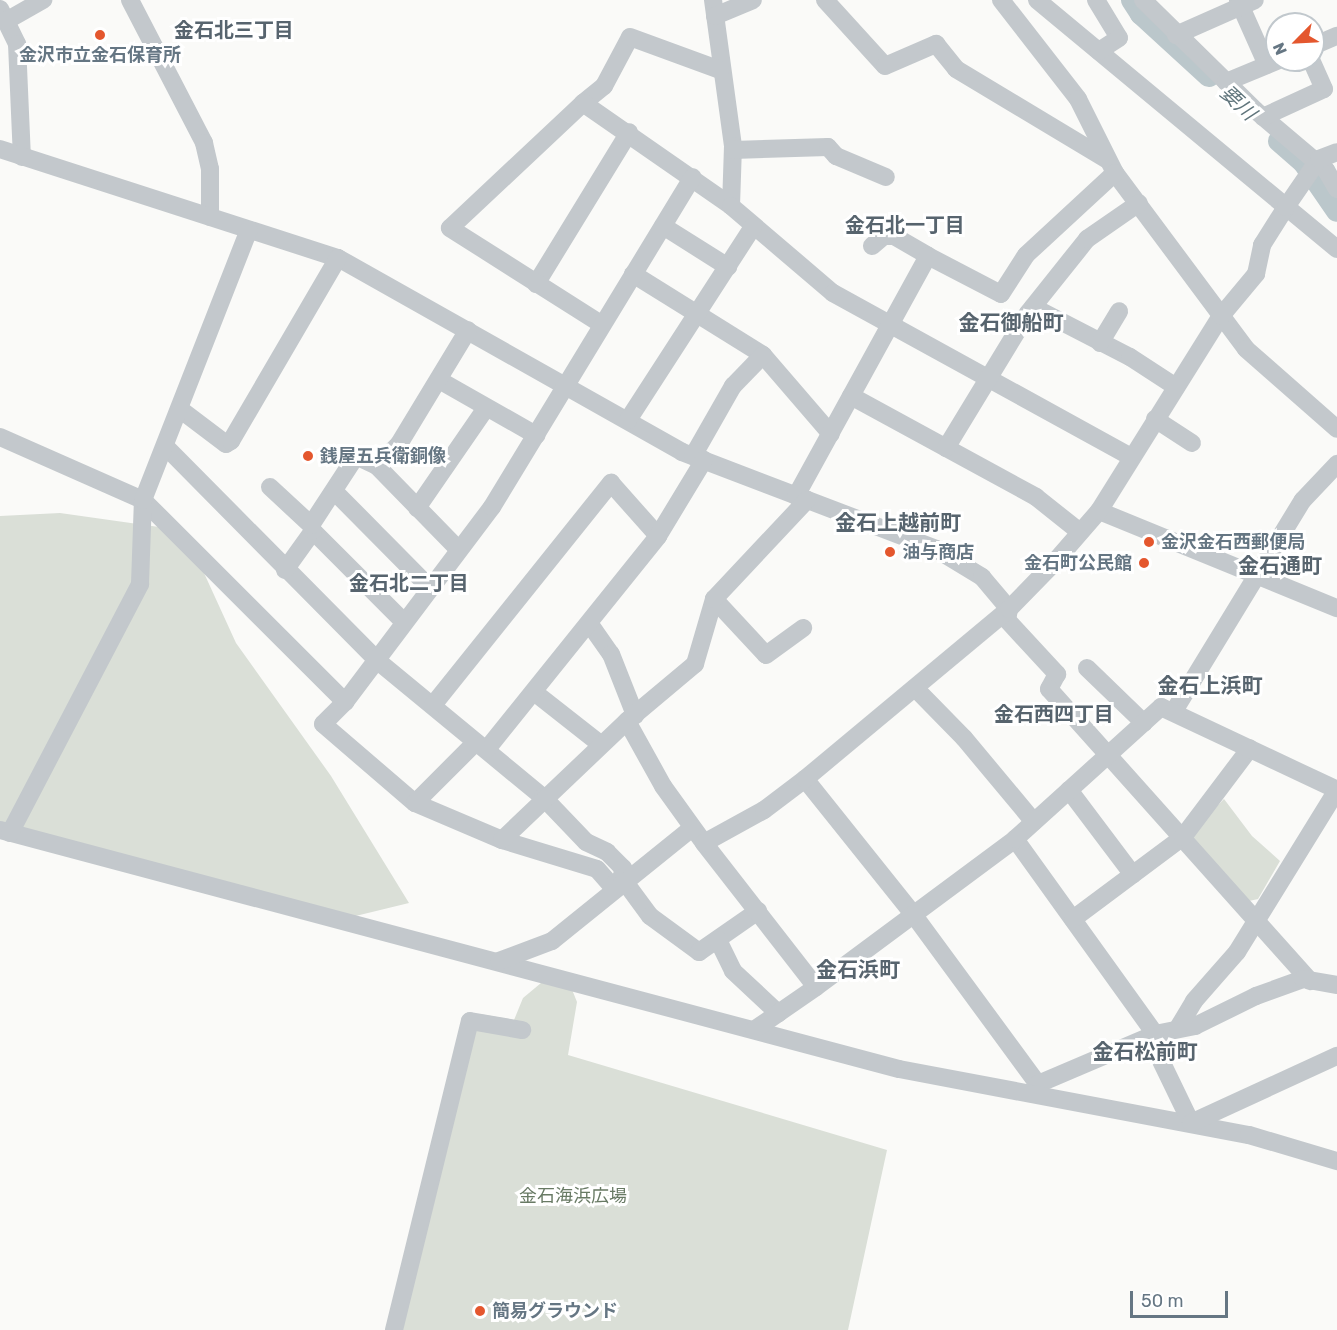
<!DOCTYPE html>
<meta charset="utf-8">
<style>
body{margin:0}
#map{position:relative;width:1337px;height:1330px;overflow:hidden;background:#fafaf8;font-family:Rubik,"Noto Sans JP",sans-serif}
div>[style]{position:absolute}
.green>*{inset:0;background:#dadfd7}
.river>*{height:22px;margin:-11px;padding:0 11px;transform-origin:11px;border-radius:11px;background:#bbc7cb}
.minor>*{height:18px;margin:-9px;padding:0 9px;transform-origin:9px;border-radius:9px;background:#c3c8cc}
.dots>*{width:16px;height:16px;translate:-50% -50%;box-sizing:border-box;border:3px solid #fff;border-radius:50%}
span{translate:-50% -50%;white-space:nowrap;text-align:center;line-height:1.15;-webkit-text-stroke:6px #fff;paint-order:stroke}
.poi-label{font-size:18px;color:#657683;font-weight:700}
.left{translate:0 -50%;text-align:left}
.right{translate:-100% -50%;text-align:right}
.park-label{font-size:18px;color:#687a64}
.neighbourhood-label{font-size:20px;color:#57646e;font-weight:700}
.water-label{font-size:20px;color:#60757c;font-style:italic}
.quarter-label{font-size:21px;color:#57646e;font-weight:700}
.north{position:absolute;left:1265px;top:12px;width:60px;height:60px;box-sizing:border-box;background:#fff;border:2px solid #c1c8cd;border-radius:50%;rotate:246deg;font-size:16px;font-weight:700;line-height:24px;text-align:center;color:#657683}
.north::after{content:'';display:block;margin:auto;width:21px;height:27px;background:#e4572e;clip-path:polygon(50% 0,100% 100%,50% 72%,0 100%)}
.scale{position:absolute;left:1130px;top:1291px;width:98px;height:27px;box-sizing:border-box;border:3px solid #657683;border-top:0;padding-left:8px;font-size:18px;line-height:21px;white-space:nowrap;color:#657683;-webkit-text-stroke:4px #fff;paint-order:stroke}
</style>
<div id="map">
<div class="green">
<div style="clip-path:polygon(60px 513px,159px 527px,188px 538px,236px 643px,331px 776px,409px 903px,335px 921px,192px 890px,0 829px,0 516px)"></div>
<div style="clip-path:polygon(1224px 799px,1252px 836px,1280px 861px,1258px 899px,1249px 901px,1194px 839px,1193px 831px)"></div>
<div style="clip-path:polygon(547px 978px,569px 982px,577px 1002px,568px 1055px,887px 1150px,848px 1330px,402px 1330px,480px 1014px,514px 1020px,523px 998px)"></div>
</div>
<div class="river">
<div style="left:1132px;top:0;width:17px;rotate:57deg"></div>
<div style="left:1141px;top:14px;width:92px;rotate:42.4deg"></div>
<div style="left:1279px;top:141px;width:33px;rotate:41deg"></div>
<div style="left:1304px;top:163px;width:58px;rotate:55.5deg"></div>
</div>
<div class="minor">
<div style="left:130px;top:0;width:161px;rotate:62.6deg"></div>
<div style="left:204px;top:143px;width:27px;rotate:77deg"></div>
<div style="left:210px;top:169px;width:48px;rotate:90deg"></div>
<div style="left:713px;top:0;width:147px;rotate:82.2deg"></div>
<div style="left:733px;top:146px;width:60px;rotate:91.9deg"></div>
<div style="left:825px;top:0;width:89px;rotate:47.7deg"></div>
<div style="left:885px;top:66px;width:56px;rotate:-23.3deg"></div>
<div style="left:936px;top:44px;width:32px;rotate:51deg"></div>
<div style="left:956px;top:69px;width:175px;rotate:31deg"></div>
<div style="left:1001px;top:0;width:125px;rotate:52.1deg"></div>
<div style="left:1078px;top:99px;width:83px;rotate:63.4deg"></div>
<div style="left:1115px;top:173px;width:219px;rotate:53.3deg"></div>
<div style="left:1246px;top:349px;width:121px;rotate:41.3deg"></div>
<div style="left:1037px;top:0;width:390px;rotate:39.7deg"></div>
<div style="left:1096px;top:0;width:44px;rotate:58.8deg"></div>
<div style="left:1119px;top:38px;width:24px;rotate:147deg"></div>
<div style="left:1143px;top:0;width:157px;rotate:44.5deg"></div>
<div style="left:1255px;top:110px;width:93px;rotate:40.2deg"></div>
<div style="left:1326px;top:170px;width:22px;rotate:60deg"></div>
<div style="left:1238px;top:0;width:71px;rotate:66deg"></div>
<div style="left:0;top:9px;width:39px;rotate:64deg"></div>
<div style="left:17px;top:44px;width:113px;rotate:87.5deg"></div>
<div style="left:715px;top:16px;width:41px;rotate:-22.8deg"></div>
<div style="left:6px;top:21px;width:43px;rotate:-29.6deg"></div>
<div style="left:1176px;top:35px;width:86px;rotate:-23.9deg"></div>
<div style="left:1313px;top:46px;width:26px;rotate:-23deg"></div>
<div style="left:1226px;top:82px;width:55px;rotate:-22.4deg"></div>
<div style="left:583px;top:103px;width:27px;rotate:-39deg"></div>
<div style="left:604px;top:86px;width:55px;rotate:-62deg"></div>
<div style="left:630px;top:37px;width:96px;rotate:20.1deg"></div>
<div style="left:1263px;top:117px;width:67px;rotate:-24.7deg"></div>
<div style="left:1324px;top:89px;width:32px;rotate:-114deg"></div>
<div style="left:0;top:149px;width:355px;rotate:17.9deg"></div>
<div style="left:338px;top:258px;width:395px;rotate:29.4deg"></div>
<div style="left:682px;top:452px;width:272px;rotate:20.9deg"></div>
<div style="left:936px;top:549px;width:54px;rotate:31.3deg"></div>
<div style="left:982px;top:577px;width:42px;rotate:49.8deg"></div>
<div style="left:1009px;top:609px;width:11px;rotate:100deg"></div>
<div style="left:1007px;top:620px;width:74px;rotate:47.2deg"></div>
<div style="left:1057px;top:674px;width:17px;rotate:118deg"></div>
<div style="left:1049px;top:689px;width:392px;rotate:48.2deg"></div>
<div style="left:733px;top:150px;width:95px;rotate:-1.8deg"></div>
<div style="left:828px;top:147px;width:12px;rotate:48deg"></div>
<div style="left:836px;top:156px;width:54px;rotate:22.8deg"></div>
<div style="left:663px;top:226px;width:77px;rotate:32.2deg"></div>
<div style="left:872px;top:246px;width:16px;rotate:-40deg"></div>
<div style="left:884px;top:236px;width:10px"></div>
<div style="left:894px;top:236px;width:39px;rotate:30deg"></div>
<div style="left:633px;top:274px;width:153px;rotate:31.9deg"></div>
<div style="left:763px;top:355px;width:104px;rotate:49.3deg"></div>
<div style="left:536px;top:284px;width:178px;rotate:-58.5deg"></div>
<div style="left:1033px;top:307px;width:109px;rotate:27.3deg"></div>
<div style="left:1130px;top:357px;width:55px;rotate:33.1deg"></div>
<div style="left:601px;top:324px;width:179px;rotate:-147.6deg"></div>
<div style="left:450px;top:228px;width:183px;rotate:-43.2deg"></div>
<div style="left:583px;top:103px;width:180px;rotate:34.8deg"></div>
<div style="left:731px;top:206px;width:134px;rotate:40.5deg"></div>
<div style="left:833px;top:293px;width:340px;rotate:28.8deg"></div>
<div style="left:1100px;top:343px;width:37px;rotate:-59deg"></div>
<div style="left:439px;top:380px;width:112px;rotate:29.6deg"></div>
<div style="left:851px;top:396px;width:211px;rotate:28.6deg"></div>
<div style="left:1036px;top:497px;width:56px;rotate:38.5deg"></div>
<div style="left:181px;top:410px;width:56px;rotate:37.1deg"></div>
<div style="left:226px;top:444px;width:6px;rotate:-31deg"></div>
<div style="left:231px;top:441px;width:212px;rotate:-59.7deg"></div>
<div style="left:1155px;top:419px;width:44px;rotate:33deg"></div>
<div style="left:628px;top:420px;width:230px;rotate:-57.1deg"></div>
<div style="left:0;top:437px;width:156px;rotate:23.8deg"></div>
<div style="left:143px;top:500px;width:286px;rotate:45deg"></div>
<div style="left:345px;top:702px;width:31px;rotate:135deg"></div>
<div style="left:323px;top:724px;width:121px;rotate:40.7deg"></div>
<div style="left:415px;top:803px;width:95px;rotate:23deg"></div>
<div style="left:502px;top:840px;width:99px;rotate:17deg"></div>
<div style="left:597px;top:869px;width:23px;rotate:49deg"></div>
<div style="left:612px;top:886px;width:13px;rotate:-39deg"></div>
<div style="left:167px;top:448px;width:301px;rotate:45.3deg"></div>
<div style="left:379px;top:662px;width:212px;rotate:39.5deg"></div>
<div style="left:543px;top:797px;width:62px;rotate:46.3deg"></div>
<div style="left:586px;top:842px;width:23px;rotate:25deg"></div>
<div style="left:607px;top:852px;width:23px;rotate:45deg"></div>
<div style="left:623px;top:868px;width:10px;rotate:96deg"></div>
<div style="left:622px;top:878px;width:47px;rotate:53.6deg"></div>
<div style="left:650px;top:916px;width:61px;rotate:36.3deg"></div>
<div style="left:699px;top:952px;width:72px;rotate:-34.8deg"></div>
<div style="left:946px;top:448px;width:158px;rotate:-58.7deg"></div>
<div style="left:1028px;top:313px;width:95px;rotate:-51.4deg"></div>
<div style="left:1087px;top:239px;width:63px;rotate:-34.7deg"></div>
<div style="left:693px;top:456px;width:81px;rotate:-60.3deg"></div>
<div style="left:733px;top:386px;width:43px;rotate:-45.9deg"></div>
<div style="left:270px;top:487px;width:56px;rotate:42.8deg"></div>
<div style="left:335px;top:492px;width:134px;rotate:45.3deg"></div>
<div style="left:796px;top:496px;width:274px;rotate:-61.2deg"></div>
<div style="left:928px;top:256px;width:82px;rotate:27.5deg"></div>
<div style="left:1001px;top:294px;width:46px;rotate:-57.3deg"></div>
<div style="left:1026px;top:255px;width:121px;rotate:-42.7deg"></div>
<div style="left:417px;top:508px;width:121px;rotate:-55.4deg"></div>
<div style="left:1099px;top:511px;width:257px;rotate:22.2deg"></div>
<div style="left:313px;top:531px;width:127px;rotate:45deg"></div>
<div style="left:457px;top:548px;width:115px;rotate:-134.3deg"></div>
<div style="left:377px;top:466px;width:31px;rotate:-45deg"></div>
<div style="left:399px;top:444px;width:133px;rotate:-58.8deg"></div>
<div style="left:285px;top:570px;width:48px;rotate:-54.3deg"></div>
<div style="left:313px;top:531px;width:6px;rotate:-108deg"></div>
<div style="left:311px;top:525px;width:82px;rotate:-56.9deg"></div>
<div style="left:356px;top:456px;width:23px;rotate:25deg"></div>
<div style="left:714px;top:599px;width:76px;rotate:47.1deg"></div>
<div style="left:766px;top:655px;width:46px;rotate:-36.1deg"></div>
<div style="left:589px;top:623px;width:38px;rotate:55deg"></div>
<div style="left:611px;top:654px;width:66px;rotate:68.5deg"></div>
<div style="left:1087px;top:668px;width:79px;rotate:44deg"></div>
<div style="left:915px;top:688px;width:70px;rotate:45.6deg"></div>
<div style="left:964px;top:738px;width:109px;rotate:50.2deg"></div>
<div style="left:534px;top:692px;width:84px;rotate:38.2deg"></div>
<div style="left:345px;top:702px;width:244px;rotate:-53deg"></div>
<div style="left:492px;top:507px;width:386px;rotate:-58.7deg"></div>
<div style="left:433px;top:705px;width:285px;rotate:-51.3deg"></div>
<div style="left:611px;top:483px;width:71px;rotate:48.4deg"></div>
<div style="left:1174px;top:711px;width:247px;rotate:-58.6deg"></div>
<div style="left:1303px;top:500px;width:50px;rotate:-46.6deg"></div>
<div style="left:487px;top:749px;width:273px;rotate:-51.2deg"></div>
<div style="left:658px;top:536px;width:89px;rotate:-58.8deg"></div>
<div style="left:805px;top:779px;width:173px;rotate:51.3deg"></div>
<div style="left:913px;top:914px;width:211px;rotate:53.7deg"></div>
<div style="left:1038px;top:1084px;width:127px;rotate:-23.1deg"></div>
<div style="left:1155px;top:1034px;width:41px;rotate:-11.3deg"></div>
<div style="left:1195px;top:1026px;width:68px;rotate:-26.2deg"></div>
<div style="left:1256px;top:996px;width:50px;rotate:-19.9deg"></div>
<div style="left:1303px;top:979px;width:35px;rotate:10deg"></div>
<div style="left:1069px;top:790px;width:106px;rotate:53deg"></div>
<div style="left:415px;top:803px;width:86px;rotate:-45deg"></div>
<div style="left:0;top:830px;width:930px;rotate:14.89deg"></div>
<div style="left:899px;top:1069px;width:356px;rotate:10.7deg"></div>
<div style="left:1249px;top:1135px;width:92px;rotate:16.5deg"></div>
<div style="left:10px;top:833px;width:281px;rotate:-62.4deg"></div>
<div style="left:140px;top:584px;width:84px;rotate:-88deg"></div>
<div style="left:143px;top:500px;width:290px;rotate:-68.6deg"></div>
<div style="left:1015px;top:839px;width:240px;rotate:54.3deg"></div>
<div style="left:502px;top:840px;width:173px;rotate:-43.6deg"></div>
<div style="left:704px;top:843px;width:70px;rotate:-125.7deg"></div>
<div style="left:663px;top:786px;width:74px;rotate:-119deg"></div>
<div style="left:627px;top:721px;width:89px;rotate:-40deg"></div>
<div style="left:695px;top:664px;width:68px;rotate:-73.7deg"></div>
<div style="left:714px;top:599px;width:136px;rotate:-46.8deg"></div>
<div style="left:1073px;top:919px;width:137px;rotate:-36.7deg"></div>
<div style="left:1183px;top:837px;width:111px;rotate:-53deg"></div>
<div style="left:718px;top:940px;width:34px;rotate:64deg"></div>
<div style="left:733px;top:971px;width:62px;rotate:43deg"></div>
<div style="left:499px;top:961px;width:57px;rotate:-20.7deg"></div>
<div style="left:552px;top:941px;width:180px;rotate:-38.9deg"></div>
<div style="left:816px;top:987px;width:248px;rotate:-36.6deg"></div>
<div style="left:1015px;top:839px;width:197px;rotate:-42.1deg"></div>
<div style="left:1161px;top:707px;width:195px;rotate:25.2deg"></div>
<div style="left:1178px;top:1028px;width:31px;rotate:-59deg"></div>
<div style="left:1194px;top:1001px;width:65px;rotate:-48.7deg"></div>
<div style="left:1237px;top:952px;width:190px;rotate:-58.3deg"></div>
<div style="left:754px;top:1030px;width:75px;rotate:-34.7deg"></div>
<div style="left:816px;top:987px;width:182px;rotate:-127.9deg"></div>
<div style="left:704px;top:843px;width:68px;rotate:-28.8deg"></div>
<div style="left:764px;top:810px;width:51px;rotate:-37.1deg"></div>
<div style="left:805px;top:779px;width:266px;rotate:-39.8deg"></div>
<div style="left:1009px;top:609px;width:62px;rotate:-45.7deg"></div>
<div style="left:1052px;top:565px;width:72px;rotate:-49deg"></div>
<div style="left:1099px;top:511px;width:230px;rotate:-58deg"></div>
<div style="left:1221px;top:316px;width:55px;rotate:-50.2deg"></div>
<div style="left:1256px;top:274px;width:30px;rotate:-78deg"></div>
<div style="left:1262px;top:245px;width:45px;rotate:-57.7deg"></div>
<div style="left:1286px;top:207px;width:58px;rotate:-55.5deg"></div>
<div style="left:1319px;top:159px;width:19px;rotate:-21deg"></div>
<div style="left:1149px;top:1036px;width:97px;rotate:64.2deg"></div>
<div style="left:1191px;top:1123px;width:161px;rotate:-24.7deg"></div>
<div style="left:394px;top:1330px;width:318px;rotate:-76.2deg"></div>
<div style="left:470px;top:1021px;width:53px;rotate:9.8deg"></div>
</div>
<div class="dots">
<div style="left:100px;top:35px;background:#e4572e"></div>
<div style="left:308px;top:456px;background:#e4572e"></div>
<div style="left:1149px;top:542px;background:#e4572e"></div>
<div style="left:890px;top:552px;background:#e4572e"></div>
<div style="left:1144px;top:563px;background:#e4572e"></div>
<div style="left:480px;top:1311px;background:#e4572e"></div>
</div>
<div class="poi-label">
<span style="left:100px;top:55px">金沢市立金石保育所</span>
<span class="left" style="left:320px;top:456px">銭屋五兵衛銅像</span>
<span class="left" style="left:1161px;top:542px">金沢金石西郵便局</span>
<span class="left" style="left:902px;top:552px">油与商店</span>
<span class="right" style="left:1132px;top:563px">金石町公民館</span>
<span class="left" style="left:492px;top:1311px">簡易グラウンド</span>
</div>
<div class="park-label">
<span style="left:573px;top:1196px">金石海浜広場</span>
</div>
<div class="neighbourhood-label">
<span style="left:234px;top:30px">金石北三丁目</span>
<span style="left:905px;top:225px">金石北一丁目</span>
<span style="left:409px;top:583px">金石北二丁目</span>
<span style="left:1054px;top:714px">金石西四丁目</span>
</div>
<div class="water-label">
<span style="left:1238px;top:103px;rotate:43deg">要川</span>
</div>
<div class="quarter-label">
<span style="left:1011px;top:323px">金石御船町</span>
<span style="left:898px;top:523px">金石上越前町</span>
<span style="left:1280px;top:566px">金石通町</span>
<span style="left:1210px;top:686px">金石上浜町</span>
<span style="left:858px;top:970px">金石浜町</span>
<span style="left:1145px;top:1052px">金石松前町</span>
</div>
<div class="north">N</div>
<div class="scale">50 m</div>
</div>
